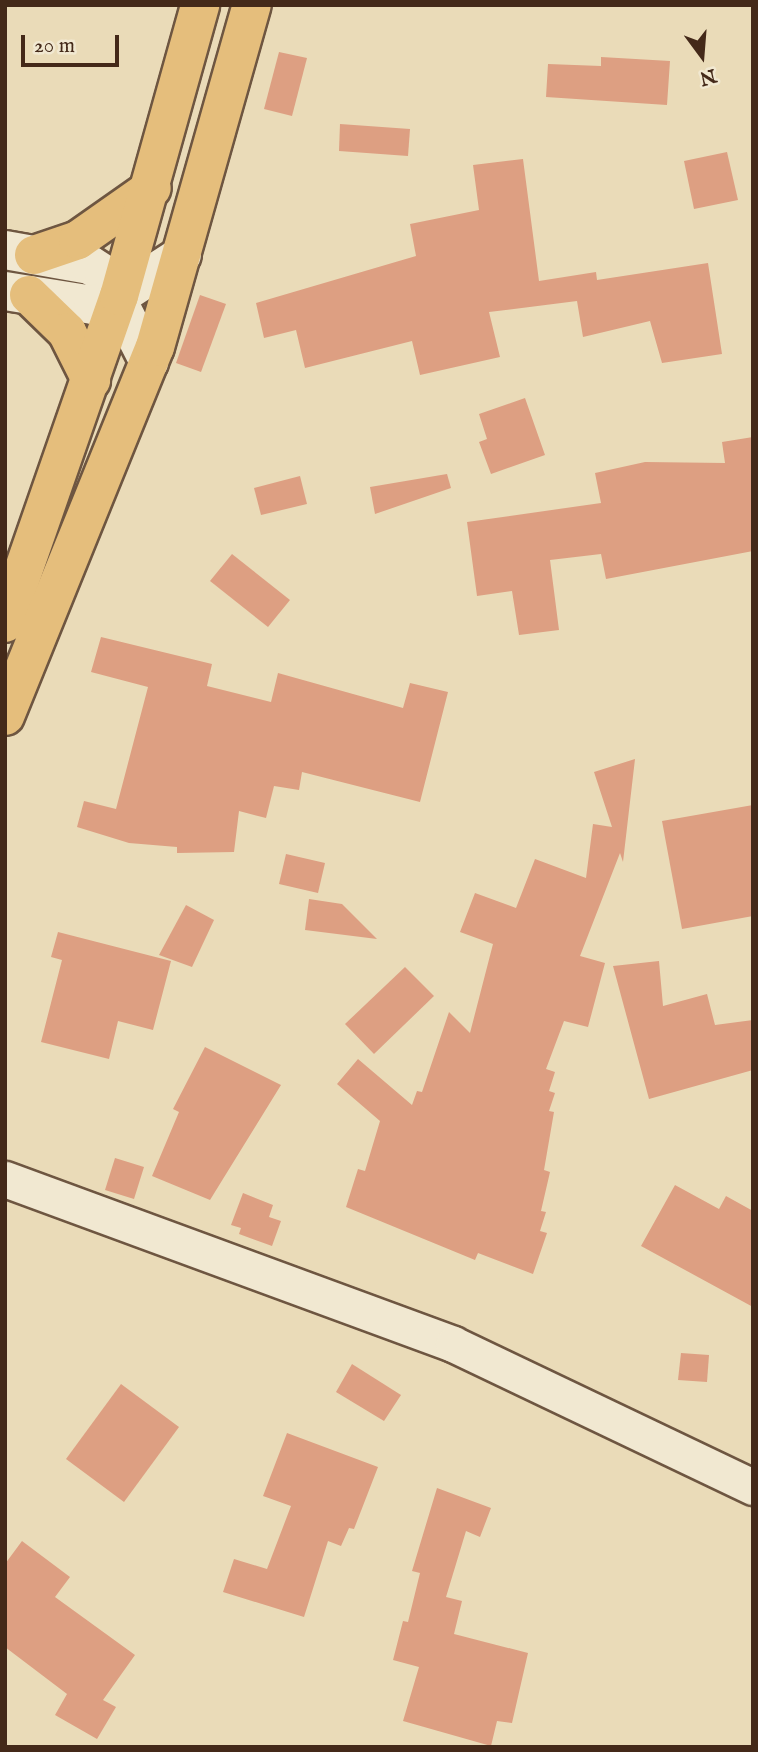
<!DOCTYPE html>
<style>
body{margin:0}
#map{position:relative;width:758px;height:1752px;overflow:hidden;background:#eadbb8;font-family:"IM FELL English",serif}
div>[style]{position:absolute}
.building>*{inset:0;background:#dd9f82}
.roads{filter:drop-shadow(2px 0 #6e5641) drop-shadow(-2px 0 #6e5641) drop-shadow(0 2px #6e5641) drop-shadow(0 -2px #6e5641)}
.minor>*{height:35px;margin:-17.5px;padding:0 17.5px;transform-origin:17.5px;border-radius:17.5px;background:#f1e8d1}
.tertiary>*{height:38px;margin:-19px;padding:0 19px;transform-origin:19px;border-radius:19px;background:#f1e8d1}
.primary>*{height:38px;margin:-19px;padding:0 19px;transform-origin:19px;border-radius:19px;background:#e5be7c}
span{translate:-50% -50%;white-space:nowrap;text-align:center;line-height:1.15;-webkit-text-stroke:6px #f1e8d1;paint-order:stroke}
.frame{position:absolute;inset:0;border:7px solid #442919;pointer-events:none}
.north{position:absolute;left:667px;top:21px;width:70px;height:70px;-webkit-text-stroke:5px #f1e8d1;paint-order:stroke;rotate:164deg;font-size:19px;font-weight:700;line-height:28px;text-align:center;color:#442919}
.north::after{content:'';display:block;margin:auto;width:24px;height:32px;background:#442919;clip-path:polygon(50% 0,100% 100%,50% 72%,0 100%)}
.scale{position:absolute;left:21px;top:35px;width:98px;height:32px;box-sizing:border-box;border:4px solid #442919;border-top:0;padding-left:9px;font-size:21px;line-height:24px;white-space:nowrap;color:#442919;-webkit-text-stroke:5px #f1e8d1;paint-order:stroke}
</style>
<div id="map">
<div class="building">
<div style="clip-path:polygon(279px 52px,307px 58px,292px 116px,264px 109px)"></div>
<div style="clip-path:polygon(601px 57px,670px 61px,667px 105px,546px 97px,548px 64px,601px 66px)"></div>
<div style="clip-path:polygon(340px 124px,410px 129px,408px 156px,339px 151px)"></div>
<div style="clip-path:polygon(727px 152px,738px 200px,694px 209px,684px 161px)"></div>
<div style="clip-path:polygon(523px 159px,539px 281px,596px 272px,597px 280px,708px 263px,722px 354px,662px 363px,650px 321px,583px 337px,577px 301px,489px 312px,500px 357px,420px 375px,412px 341px,305px 368px,296px 330px,264px 338px,256px 303px,416px 256px,410px 224px,479px 210px,473px 165px)"></div>
<div style="clip-path:polygon(200px 295px,226px 304px,201px 372px,176px 363px)"></div>
<div style="clip-path:polygon(525px 398px,545px 455px,491px 474px,479px 442px,487px 439px,479px 414px)"></div>
<div style="clip-path:polygon(753px 437px,753px 551px,606px 579px,601px 554px,550px 560px,559px 630px,519px 635px,512px 591px,477px 596px,467px 522px,601px 503px,595px 473px,645px 462px,725px 463px,722px 442px)"></div>
<div style="clip-path:polygon(447px 474px,451px 488px,375px 514px,370px 487px)"></div>
<div style="clip-path:polygon(300px 476px,307px 504px,261px 515px,254px 488px)"></div>
<div style="clip-path:polygon(232px 554px,290px 600px,268px 627px,210px 581px)"></div>
<div style="clip-path:polygon(101px 637px,212px 664px,207px 686px,271px 702px,278px 673px,403px 708px,410px 683px,448px 692px,420px 802px,302px 772px,299px 790px,274px 786px,266px 818px,239px 811px,234px 852px,177px 853px,177px 847px,129px 843px,77px 827px,84px 801px,116px 809px,148px 687px,91px 672px)"></div>
<div style="clip-path:polygon(635px 759px,623px 862px,620px 853px,580px 956px,605px 963px,588px 1027px,564px 1021px,546px 1069px,555px 1072px,549px 1091px,555px 1093px,549px 1111px,554px 1112px,544px 1170px,550px 1172px,541px 1211px,546px 1212px,540px 1231px,547px 1233px,533px 1274px,478px 1253px,475px 1260px,346px 1207px,358px 1169px,365px 1171px,380px 1121px,337px 1084px,358px 1059px,412px 1105px,417px 1091px,422px 1092px,449px 1012px,470px 1033px,493px 944px,460px 932px,475px 893px,516px 908px,535px 859px,586px 878px,593px 824px,612px 827px,594px 772px)"></div>
<div style="clip-path:polygon(753px 805px,753px 916px,682px 929px,662px 821px)"></div>
<div style="clip-path:polygon(286px 854px,325px 863px,318px 893px,279px 884px)"></div>
<div style="clip-path:polygon(309px 899px,342px 904px,377px 939px,305px 930px)"></div>
<div style="clip-path:polygon(186px 905px,214px 920px,192px 967px,159px 955px)"></div>
<div style="clip-path:polygon(58px 932px,171px 961px,153px 1030px,118px 1021px,109px 1059px,41px 1042px,62px 960px,51px 957px)"></div>
<div style="clip-path:polygon(659px 961px,663px 1006px,707px 994px,715px 1025px,753px 1020px,753px 1070px,649px 1099px,613px 966px)"></div>
<div style="clip-path:polygon(405px 967px,434px 996px,374px 1054px,345px 1024px)"></div>
<div style="clip-path:polygon(205px 1047px,281px 1085px,210px 1200px,152px 1176px,179px 1112px,173px 1109px)"></div>
<div style="clip-path:polygon(115px 1158px,144px 1167px,134px 1199px,105px 1190px)"></div>
<div style="clip-path:polygon(675px 1185px,719px 1209px,726px 1196px,753px 1211px,753px 1307px,641px 1246px)"></div>
<div style="clip-path:polygon(243px 1193px,273px 1205px,269px 1217px,281px 1221px,272px 1246px,239px 1234px,241px 1228px,231px 1225px)"></div>
<div style="clip-path:polygon(681px 1353px,709px 1355px,707px 1382px,678px 1380px)"></div>
<div style="clip-path:polygon(352px 1364px,401px 1395px,384px 1421px,336px 1392px)"></div>
<div style="clip-path:polygon(121px 1384px,179px 1427px,124px 1502px,66px 1459px)"></div>
<div style="clip-path:polygon(287px 1433px,378px 1467px,354px 1529px,349px 1528px,341px 1546px,328px 1541px,304px 1617px,223px 1592px,234px 1559px,267px 1569px,291px 1506px,263px 1496px)"></div>
<div style="clip-path:polygon(437px 1488px,491px 1508px,480px 1537px,466px 1531px,446px 1597px,462px 1601px,454px 1634px,528px 1653px,512px 1723px,497px 1721px,491px 1746px,403px 1721px,419px 1667px,393px 1660px,403px 1621px,408px 1622px,420px 1573px,412px 1571px)"></div>
<div style="clip-path:polygon(22px 1541px,70px 1577px,55px 1597px,135px 1655px,103px 1700px,116px 1707px,97px 1739px,55px 1715px,67px 1694px,5px 1647px,5px 1564px)"></div>
</div>
<div class="roads">
<div class="minor">
<div style="left:5px;top:1179px;width:477px;rotate:20.2deg"></div>
<div style="left:453px;top:1344px;width:332px;rotate:25.5deg"></div>
</div>
<div class="tertiary">
<div style="left:5px;top:250px;width:86px;rotate:10deg"></div>
<div style="left:90px;top:265px;width:17px;rotate:33deg"></div>
<div style="left:104px;top:274px;width:99px;rotate:62.9deg"></div>
<div style="left:5px;top:291px;width:89px;rotate:9deg"></div>
<div style="left:93px;top:305px;width:28px;rotate:-19deg"></div>
<div style="left:119px;top:296px;width:75px;rotate:-33.1deg"></div>
</div>
<div class="primary">
<div style="left:34px;top:255px;width:46px;rotate:-18.8deg"></div>
<div style="left:78px;top:240px;width:90px;rotate:-35.1deg"></div>
<div style="left:29px;top:295px;width:53px;rotate:44.2deg"></div>
<div style="left:67px;top:332px;width:54px;rotate:63.4deg"></div>
<div style="left:5px;top:623px;width:346px;rotate:-70.8deg"></div>
<div style="left:119px;top:296px;width:302px;rotate:-74.4deg"></div>
<div style="left:5px;top:716px;width:398px;rotate:-67.9deg"></div>
<div style="left:155px;top:347px;width:355px;rotate:-74.2deg"></div>
</div>
</div>
<div class="frame"></div>
<div class="north">N</div>
<div class="scale">20 m</div>
</div>
